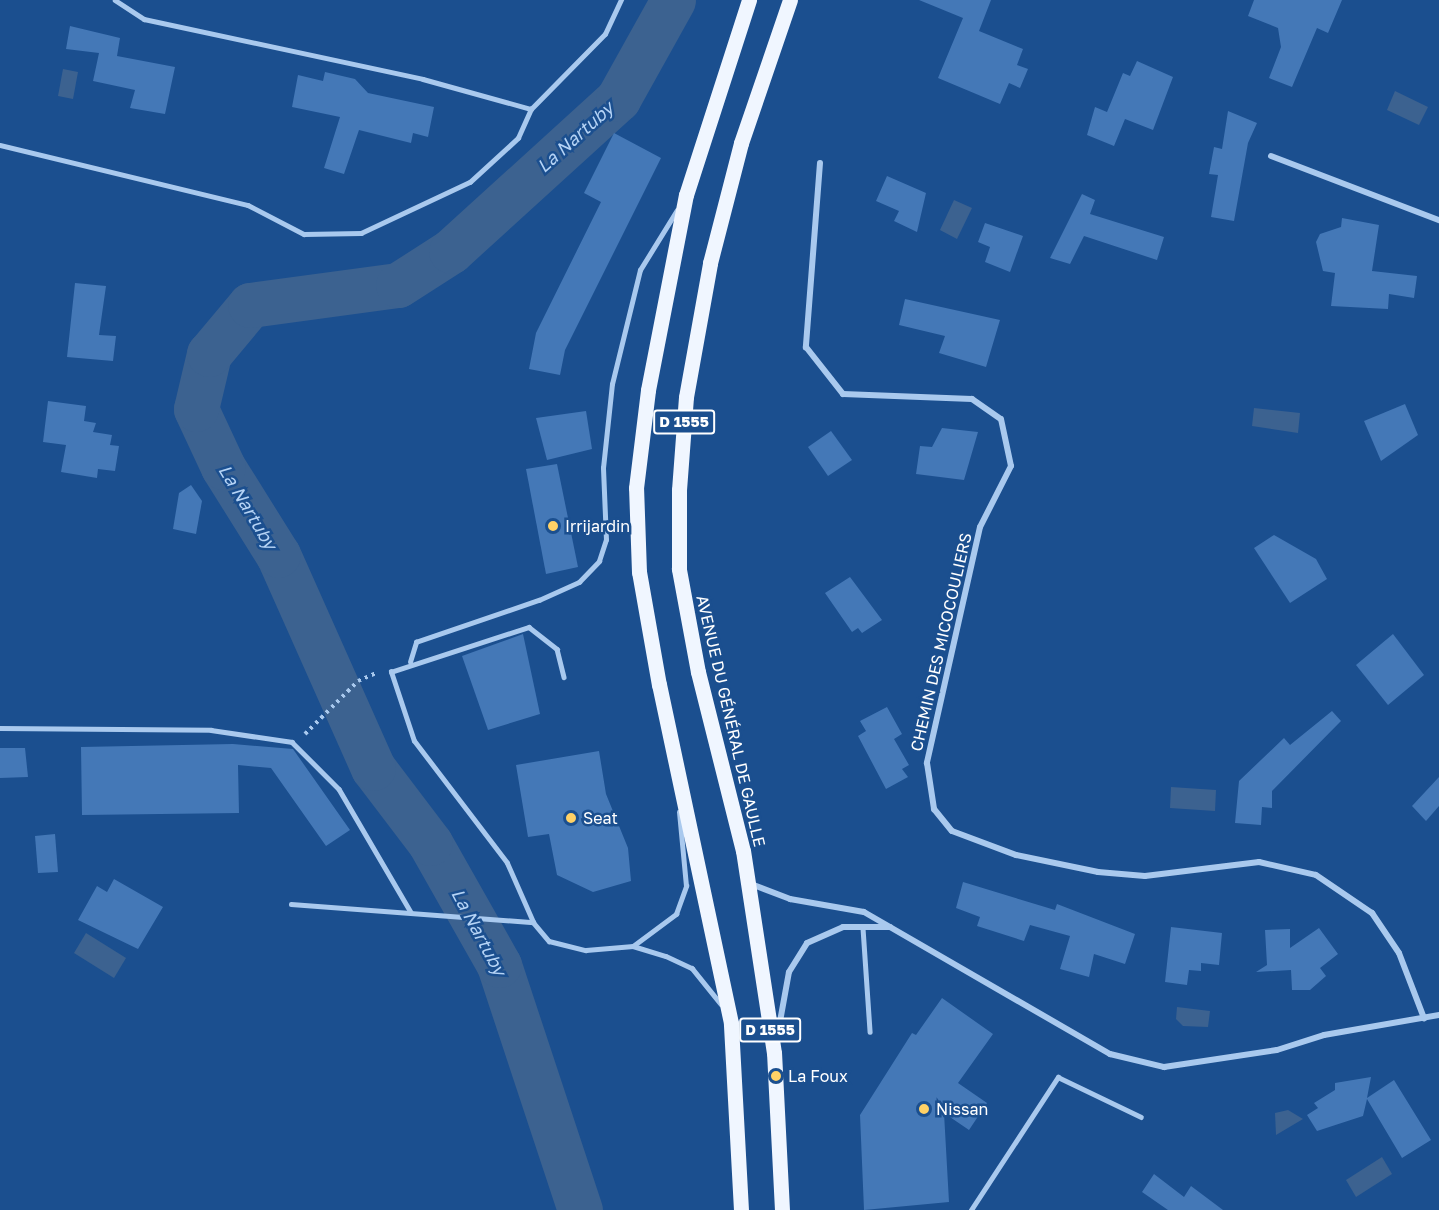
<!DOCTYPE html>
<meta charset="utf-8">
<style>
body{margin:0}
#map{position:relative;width:1439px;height:1210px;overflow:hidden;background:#1b4f8f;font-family:"Golos Text",sans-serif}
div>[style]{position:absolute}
.water>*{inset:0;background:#3c6290}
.river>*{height:45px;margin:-22.5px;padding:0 22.5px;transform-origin:22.5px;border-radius:22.5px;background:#3c6290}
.building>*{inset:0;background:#4478b7}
.path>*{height:4px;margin-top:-2px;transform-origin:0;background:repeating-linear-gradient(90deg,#a9c9ee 0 3px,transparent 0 7.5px)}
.lane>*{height:4.5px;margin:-2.25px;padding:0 2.25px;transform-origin:2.25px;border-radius:2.25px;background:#a9c9ee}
.street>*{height:6px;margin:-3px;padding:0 3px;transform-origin:3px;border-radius:3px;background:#a9c9ee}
.primary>*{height:15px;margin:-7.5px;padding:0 7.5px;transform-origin:7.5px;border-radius:7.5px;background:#f0f6ff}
.dots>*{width:16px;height:16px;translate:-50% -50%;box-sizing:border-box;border:3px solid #1b4f8f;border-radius:50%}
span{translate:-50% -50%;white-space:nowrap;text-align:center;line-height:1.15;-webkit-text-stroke:5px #1b4f8f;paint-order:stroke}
.shield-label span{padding:2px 4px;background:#1b4f8f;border:2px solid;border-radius:4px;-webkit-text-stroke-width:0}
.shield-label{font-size:15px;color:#fff;font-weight:700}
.poi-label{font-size:16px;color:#fff}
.left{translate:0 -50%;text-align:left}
.street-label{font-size:16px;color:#fff}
.water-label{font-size:18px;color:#b5d3f5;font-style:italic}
</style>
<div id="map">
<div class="water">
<div style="clip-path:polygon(63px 69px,78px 72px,73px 99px,58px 96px)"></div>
<div style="clip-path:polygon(1395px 91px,1428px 107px,1419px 125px,1387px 110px)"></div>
<div style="clip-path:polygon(954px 200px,972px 208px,957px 239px,940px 230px)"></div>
<div style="clip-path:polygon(1254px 408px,1300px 413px,1298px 433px,1252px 426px)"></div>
<div style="clip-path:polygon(1171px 787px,1216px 790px,1215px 811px,1170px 808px)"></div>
<div style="clip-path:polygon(86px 933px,126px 958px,114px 978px,74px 953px)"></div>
<div style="clip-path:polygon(1177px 1007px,1210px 1011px,1208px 1027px,1183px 1026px,1176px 1019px)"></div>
<div style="clip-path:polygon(1288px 1110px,1303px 1119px,1276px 1135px,1275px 1113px)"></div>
<div style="clip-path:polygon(1382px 1157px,1392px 1174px,1356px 1197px,1346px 1180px)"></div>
</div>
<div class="river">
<div style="left:580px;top:1210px;width:258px;rotate:-108.3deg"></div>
<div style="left:499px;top:965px;width:140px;rotate:-119.5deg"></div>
<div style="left:430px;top:843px;width:94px;rotate:-127.2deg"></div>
<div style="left:373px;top:768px;width:233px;rotate:-114deg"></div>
<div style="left:278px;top:555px;width:104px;rotate:-122deg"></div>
<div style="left:223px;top:467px;width:64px;rotate:-115deg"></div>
<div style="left:196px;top:409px;width:57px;rotate:-76.7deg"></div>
<div style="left:209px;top:354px;width:64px;rotate:-50.1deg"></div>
<div style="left:250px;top:305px;width:149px;rotate:-7.7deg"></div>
<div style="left:398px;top:285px;width:63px;rotate:-32.7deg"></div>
<div style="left:451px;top:251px;width:226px;rotate:-42.3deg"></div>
<div style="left:618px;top:99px;width:113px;rotate:-60.9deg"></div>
</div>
<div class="building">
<div style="clip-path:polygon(919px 0,991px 0,979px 31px,1023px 49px,1017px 65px,1028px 69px,1020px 88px,1009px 83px,1000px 104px,938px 78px,963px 18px)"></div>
<div style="clip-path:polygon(1254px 0,1342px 0,1328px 33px,1317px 28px,1292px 87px,1269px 78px,1281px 47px,1278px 28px,1248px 16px)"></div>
<div style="clip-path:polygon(70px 26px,120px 38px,117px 56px,175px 67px,165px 114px,130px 108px,135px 90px,93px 81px,99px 53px,66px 49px)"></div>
<div style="clip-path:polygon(1137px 61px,1173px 77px,1153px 130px,1125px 119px,1114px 146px,1087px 135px,1095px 107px,1107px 112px,1123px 73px,1130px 76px)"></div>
<div style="clip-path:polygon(325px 72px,355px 79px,368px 93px,434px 107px,428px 137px,413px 133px,411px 143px,359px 130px,344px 174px,324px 168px,340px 117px,292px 107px,298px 75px,323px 81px)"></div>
<div style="clip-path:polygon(1228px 111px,1257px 123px,1248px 143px,1234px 221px,1211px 217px,1218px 175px,1209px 174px,1214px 147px,1222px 149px)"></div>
<div style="clip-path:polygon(614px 133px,661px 158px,565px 350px,560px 375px,529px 369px,536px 333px,601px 202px,584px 193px)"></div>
<div style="clip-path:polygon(887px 176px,926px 193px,917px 232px,894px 221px,899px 211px,876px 201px)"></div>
<div style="clip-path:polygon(1082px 194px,1095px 200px,1090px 214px,1164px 237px,1157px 260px,1084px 236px,1070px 264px,1050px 258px)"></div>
<div style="clip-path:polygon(1342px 218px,1379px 225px,1372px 271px,1417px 276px,1414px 298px,1389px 294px,1388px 309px,1331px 306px,1335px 273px,1323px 271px,1316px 242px,1320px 234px,1341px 227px)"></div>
<div style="clip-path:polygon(985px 223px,1023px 236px,1010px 272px,985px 262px,990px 247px,978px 242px)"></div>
<div style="clip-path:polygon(75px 283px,106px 286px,99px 335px,116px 336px,113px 361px,67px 357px)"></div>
<div style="clip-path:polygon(905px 299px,1000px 320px,986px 367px,939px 353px,945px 336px,899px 325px)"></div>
<div style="clip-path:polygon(48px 401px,86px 406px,84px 421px,96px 423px,93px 432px,112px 435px,110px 445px,119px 446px,115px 471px,98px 469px,97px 478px,61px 472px,66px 445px,43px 442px)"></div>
<div style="clip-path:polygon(1405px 404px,1418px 435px,1381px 461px,1364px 421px)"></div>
<div style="clip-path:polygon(586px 411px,592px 449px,547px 460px,536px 418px)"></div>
<div style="clip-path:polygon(942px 428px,978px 432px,964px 480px,916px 474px,920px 446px,932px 447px)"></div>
<div style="clip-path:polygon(831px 431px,852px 460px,828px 476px,808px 447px)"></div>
<div style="clip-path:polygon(557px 464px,578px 567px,546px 574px,526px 469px)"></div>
<div style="clip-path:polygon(191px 485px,202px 501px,196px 534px,173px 529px,179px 493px)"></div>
<div style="clip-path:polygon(1274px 535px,1316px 559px,1327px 579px,1290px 603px,1254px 548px)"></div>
<div style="clip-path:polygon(850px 577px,882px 620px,862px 633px,858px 628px,852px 632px,825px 593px)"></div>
<div style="clip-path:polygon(523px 634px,540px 714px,488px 730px,462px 656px)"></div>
<div style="clip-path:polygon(1393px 634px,1424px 675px,1388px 705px,1356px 665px)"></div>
<div style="clip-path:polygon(887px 707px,902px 734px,894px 739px,909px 765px,902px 769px,908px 777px,886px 789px,858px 736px,866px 731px,860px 721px)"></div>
<div style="clip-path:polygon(1332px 711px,1341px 721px,1272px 791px,1272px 808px,1262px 807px,1261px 825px,1235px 823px,1239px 781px,1284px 738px,1290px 745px)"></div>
<div style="clip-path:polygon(233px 744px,293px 749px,350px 830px,326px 846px,271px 768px,238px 765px,239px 813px,82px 815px,81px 747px)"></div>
<div style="clip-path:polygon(0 748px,25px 748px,28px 777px,0 778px)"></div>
<div style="clip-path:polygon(599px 751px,606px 794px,628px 848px,631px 881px,593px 892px,557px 875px,549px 834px,528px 837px,516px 765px)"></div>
<div style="clip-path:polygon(1439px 777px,1439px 806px,1426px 821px,1412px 806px)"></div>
<div style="clip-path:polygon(55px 834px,58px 872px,38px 873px,35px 836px)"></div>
<div style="clip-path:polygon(114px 879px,163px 907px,138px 949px,78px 920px,97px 886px,107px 892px)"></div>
<div style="clip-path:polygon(963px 882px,1055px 910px,1057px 904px,1135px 934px,1125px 964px,1094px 954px,1089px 977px,1060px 969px,1070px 936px,1030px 925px,1024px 941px,977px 926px,980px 917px,956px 908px)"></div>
<div style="clip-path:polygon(1171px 927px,1222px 933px,1219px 965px,1201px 963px,1201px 971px,1189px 970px,1187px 985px,1165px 982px)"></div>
<div style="clip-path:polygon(1319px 928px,1338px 954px,1320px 968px,1326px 976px,1310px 990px,1292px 990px,1291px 970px,1256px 972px,1267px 965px,1265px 930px,1290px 929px,1290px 948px)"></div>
<div style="clip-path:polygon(942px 998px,993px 1034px,958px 1083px,987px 1103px,969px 1130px,944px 1113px,949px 1202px,864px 1210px,860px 1115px,912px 1033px,916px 1035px)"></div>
<div style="clip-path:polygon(1371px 1077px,1367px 1098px,1394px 1080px,1431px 1140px,1402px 1158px,1367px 1099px,1363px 1116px,1317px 1131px,1307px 1115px,1318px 1108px,1314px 1103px,1335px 1090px,1335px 1083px)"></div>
<div style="clip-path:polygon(1154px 1174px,1184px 1197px,1191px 1186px,1223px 1210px,1168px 1210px,1142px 1192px)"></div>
</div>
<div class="path">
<div style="left:305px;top:734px;width:75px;rotate:-45deg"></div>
<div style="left:358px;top:681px;width:22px;rotate:-24deg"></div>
</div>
<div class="lane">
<div style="left:115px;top:0;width:35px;rotate:33deg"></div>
<div style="left:144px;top:19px;width:285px;rotate:12.1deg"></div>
<div style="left:423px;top:79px;width:112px;rotate:15.5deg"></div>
<div style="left:0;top:145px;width:255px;rotate:13.6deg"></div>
<div style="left:248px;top:205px;width:63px;rotate:27.4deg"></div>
<div style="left:304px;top:234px;width:57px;rotate:-1deg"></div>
<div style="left:361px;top:233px;width:120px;rotate:-25.1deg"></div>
<div style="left:470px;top:182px;width:65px;rotate:-42.5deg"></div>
<div style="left:518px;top:138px;width:32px;rotate:-66deg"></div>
<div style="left:531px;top:109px;width:105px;rotate:-45.4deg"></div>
<div style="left:605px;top:34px;width:38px;rotate:-65deg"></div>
<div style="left:410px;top:662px;width:21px;rotate:-73deg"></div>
<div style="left:416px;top:642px;width:130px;rotate:-18.9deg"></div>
<div style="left:539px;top:600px;width:44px;rotate:-24.2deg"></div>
<div style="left:579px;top:582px;width:29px;rotate:-46deg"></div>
<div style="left:599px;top:561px;width:22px;rotate:-72deg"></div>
<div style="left:606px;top:540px;width:72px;rotate:-92.4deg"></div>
<div style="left:603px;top:468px;width:84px;rotate:-83.9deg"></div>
<div style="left:612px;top:384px;width:117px;rotate:-76.2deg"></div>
<div style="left:640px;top:270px;width:70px;rotate:-58.3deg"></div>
<div style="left:0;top:728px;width:211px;rotate:0.5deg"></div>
<div style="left:211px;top:730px;width:82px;rotate:8.4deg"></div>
<div style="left:292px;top:742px;width:66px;rotate:45deg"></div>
<div style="left:339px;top:789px;width:143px;rotate:59.7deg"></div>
<div style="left:291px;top:904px;width:243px;rotate:4.3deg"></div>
<div style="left:533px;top:922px;width:25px;rotate:50deg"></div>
<div style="left:549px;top:941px;width:38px;rotate:14deg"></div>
<div style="left:586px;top:950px;width:47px;rotate:-4.9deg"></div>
<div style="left:633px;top:946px;width:34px;rotate:17deg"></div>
<div style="left:666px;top:956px;width:29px;rotate:25deg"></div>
<div style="left:692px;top:968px;width:46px;rotate:51.1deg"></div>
<div style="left:533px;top:922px;width:64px;rotate:-113.8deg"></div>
<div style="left:507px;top:863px;width:153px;rotate:-127.3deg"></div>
<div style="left:414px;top:741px;width:73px;rotate:-108.4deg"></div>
<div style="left:391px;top:672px;width:145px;rotate:-18.1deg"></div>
<div style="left:529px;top:627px;width:36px;rotate:38deg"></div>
<div style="left:557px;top:649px;width:29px;rotate:76deg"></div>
<div style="left:863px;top:928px;width:104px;rotate:86.1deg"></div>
<div style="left:633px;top:946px;width:54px;rotate:-36.7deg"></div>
<div style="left:676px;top:914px;width:30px;rotate:-70deg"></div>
<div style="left:686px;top:886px;width:74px;rotate:-95.4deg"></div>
<div style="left:971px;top:1210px;width:159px;rotate:-56.8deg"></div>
<div style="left:1058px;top:1077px;width:92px;rotate:25.7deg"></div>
</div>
<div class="street">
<div style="left:1271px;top:156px;width:180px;rotate:20.9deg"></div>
<div style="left:820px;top:163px;width:185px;rotate:94.4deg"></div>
<div style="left:806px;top:347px;width:60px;rotate:51.8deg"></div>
<div style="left:843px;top:394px;width:129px;rotate:2.2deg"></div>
<div style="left:972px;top:399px;width:35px;rotate:35deg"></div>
<div style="left:1001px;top:419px;width:48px;rotate:78deg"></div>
<div style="left:1011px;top:466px;width:68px;rotate:116.9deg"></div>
<div style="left:980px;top:527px;width:242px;rotate:102.7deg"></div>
<div style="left:927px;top:763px;width:47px;rotate:81.3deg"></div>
<div style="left:934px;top:809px;width:28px;rotate:51deg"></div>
<div style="left:952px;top:831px;width:68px;rotate:20.6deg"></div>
<div style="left:1016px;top:855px;width:84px;rotate:11.7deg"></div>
<div style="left:1098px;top:872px;width:47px;rotate:4.9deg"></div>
<div style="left:1145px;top:876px;width:115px;rotate:-7deg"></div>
<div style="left:1259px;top:862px;width:58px;rotate:12.8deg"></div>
<div style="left:1316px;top:875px;width:68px;rotate:34.2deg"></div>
<div style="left:1372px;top:913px;width:48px;rotate:56deg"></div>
<div style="left:1399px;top:953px;width:70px;rotate:69deg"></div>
<div style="left:751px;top:884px;width:42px;rotate:21deg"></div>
<div style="left:790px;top:899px;width:75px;rotate:10deg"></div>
<div style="left:864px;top:912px;width:284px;rotate:30deg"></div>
<div style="left:1110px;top:1054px;width:56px;rotate:13.5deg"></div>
<div style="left:1164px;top:1067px;width:114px;rotate:-8.6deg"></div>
<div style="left:1277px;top:1050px;width:49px;rotate:-17.7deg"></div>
<div style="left:1324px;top:1035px;width:117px;rotate:-9.9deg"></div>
<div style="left:777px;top:1038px;width:67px;rotate:-79.7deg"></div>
<div style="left:789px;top:972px;width:34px;rotate:-58deg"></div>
<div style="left:807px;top:943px;width:39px;rotate:-24deg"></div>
<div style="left:843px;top:927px;width:47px"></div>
</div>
<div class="primary">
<div style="left:741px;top:1210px;width:187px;rotate:-93.1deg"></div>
<div style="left:731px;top:1023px;width:346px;rotate:-102deg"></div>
<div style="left:659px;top:685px;width:115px;rotate:-100deg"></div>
<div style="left:639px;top:572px;width:84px;rotate:-92deg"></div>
<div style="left:636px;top:488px;width:99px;rotate:-83deg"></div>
<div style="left:648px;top:390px;width:199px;rotate:-79deg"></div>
<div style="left:686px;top:195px;width:205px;rotate:-72.1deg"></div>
<div style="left:782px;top:1210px;width:157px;rotate:-92.9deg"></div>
<div style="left:774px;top:1053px;width:204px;rotate:-98.7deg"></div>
<div style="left:743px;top:851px;width:185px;rotate:-104.1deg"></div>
<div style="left:698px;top:672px;width:105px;rotate:-100.5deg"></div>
<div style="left:679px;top:569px;width:79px;rotate:-90deg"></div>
<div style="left:679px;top:490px;width:93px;rotate:-85.7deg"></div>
<div style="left:686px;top:397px;width:136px;rotate:-79.8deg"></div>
<div style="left:710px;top:263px;width:124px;rotate:-75.5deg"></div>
<div style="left:741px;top:143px;width:151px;rotate:-71.1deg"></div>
</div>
<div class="dots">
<div style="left:553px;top:526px;background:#ffd166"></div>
<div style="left:571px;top:818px;background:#ffd166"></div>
<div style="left:776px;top:1076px;background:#ffd166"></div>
<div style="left:924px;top:1109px;background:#ffd166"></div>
</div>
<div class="shield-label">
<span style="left:684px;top:422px">D 1555</span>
<span style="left:770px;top:1030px">D 1555</span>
</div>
<div class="poi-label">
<span class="left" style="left:565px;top:526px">Irrijardin</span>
<span class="left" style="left:583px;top:818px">Seat</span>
<span class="left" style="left:788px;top:1076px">La Foux</span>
<span class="left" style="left:936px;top:1109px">Nissan</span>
</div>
<div class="street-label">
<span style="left:941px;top:642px;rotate:-77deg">CHEMIN DES MICOCOULIERS</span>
<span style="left:731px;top:721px;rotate:77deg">AVENUE DU GÉNÉRAL DE GAULLE</span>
</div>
<div class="water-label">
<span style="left:575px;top:137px;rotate:-42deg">La Nartuby</span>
<span style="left:248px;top:507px;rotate:59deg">La Nartuby</span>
<span style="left:479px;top:932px;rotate:62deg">La Nartuby</span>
</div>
</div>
